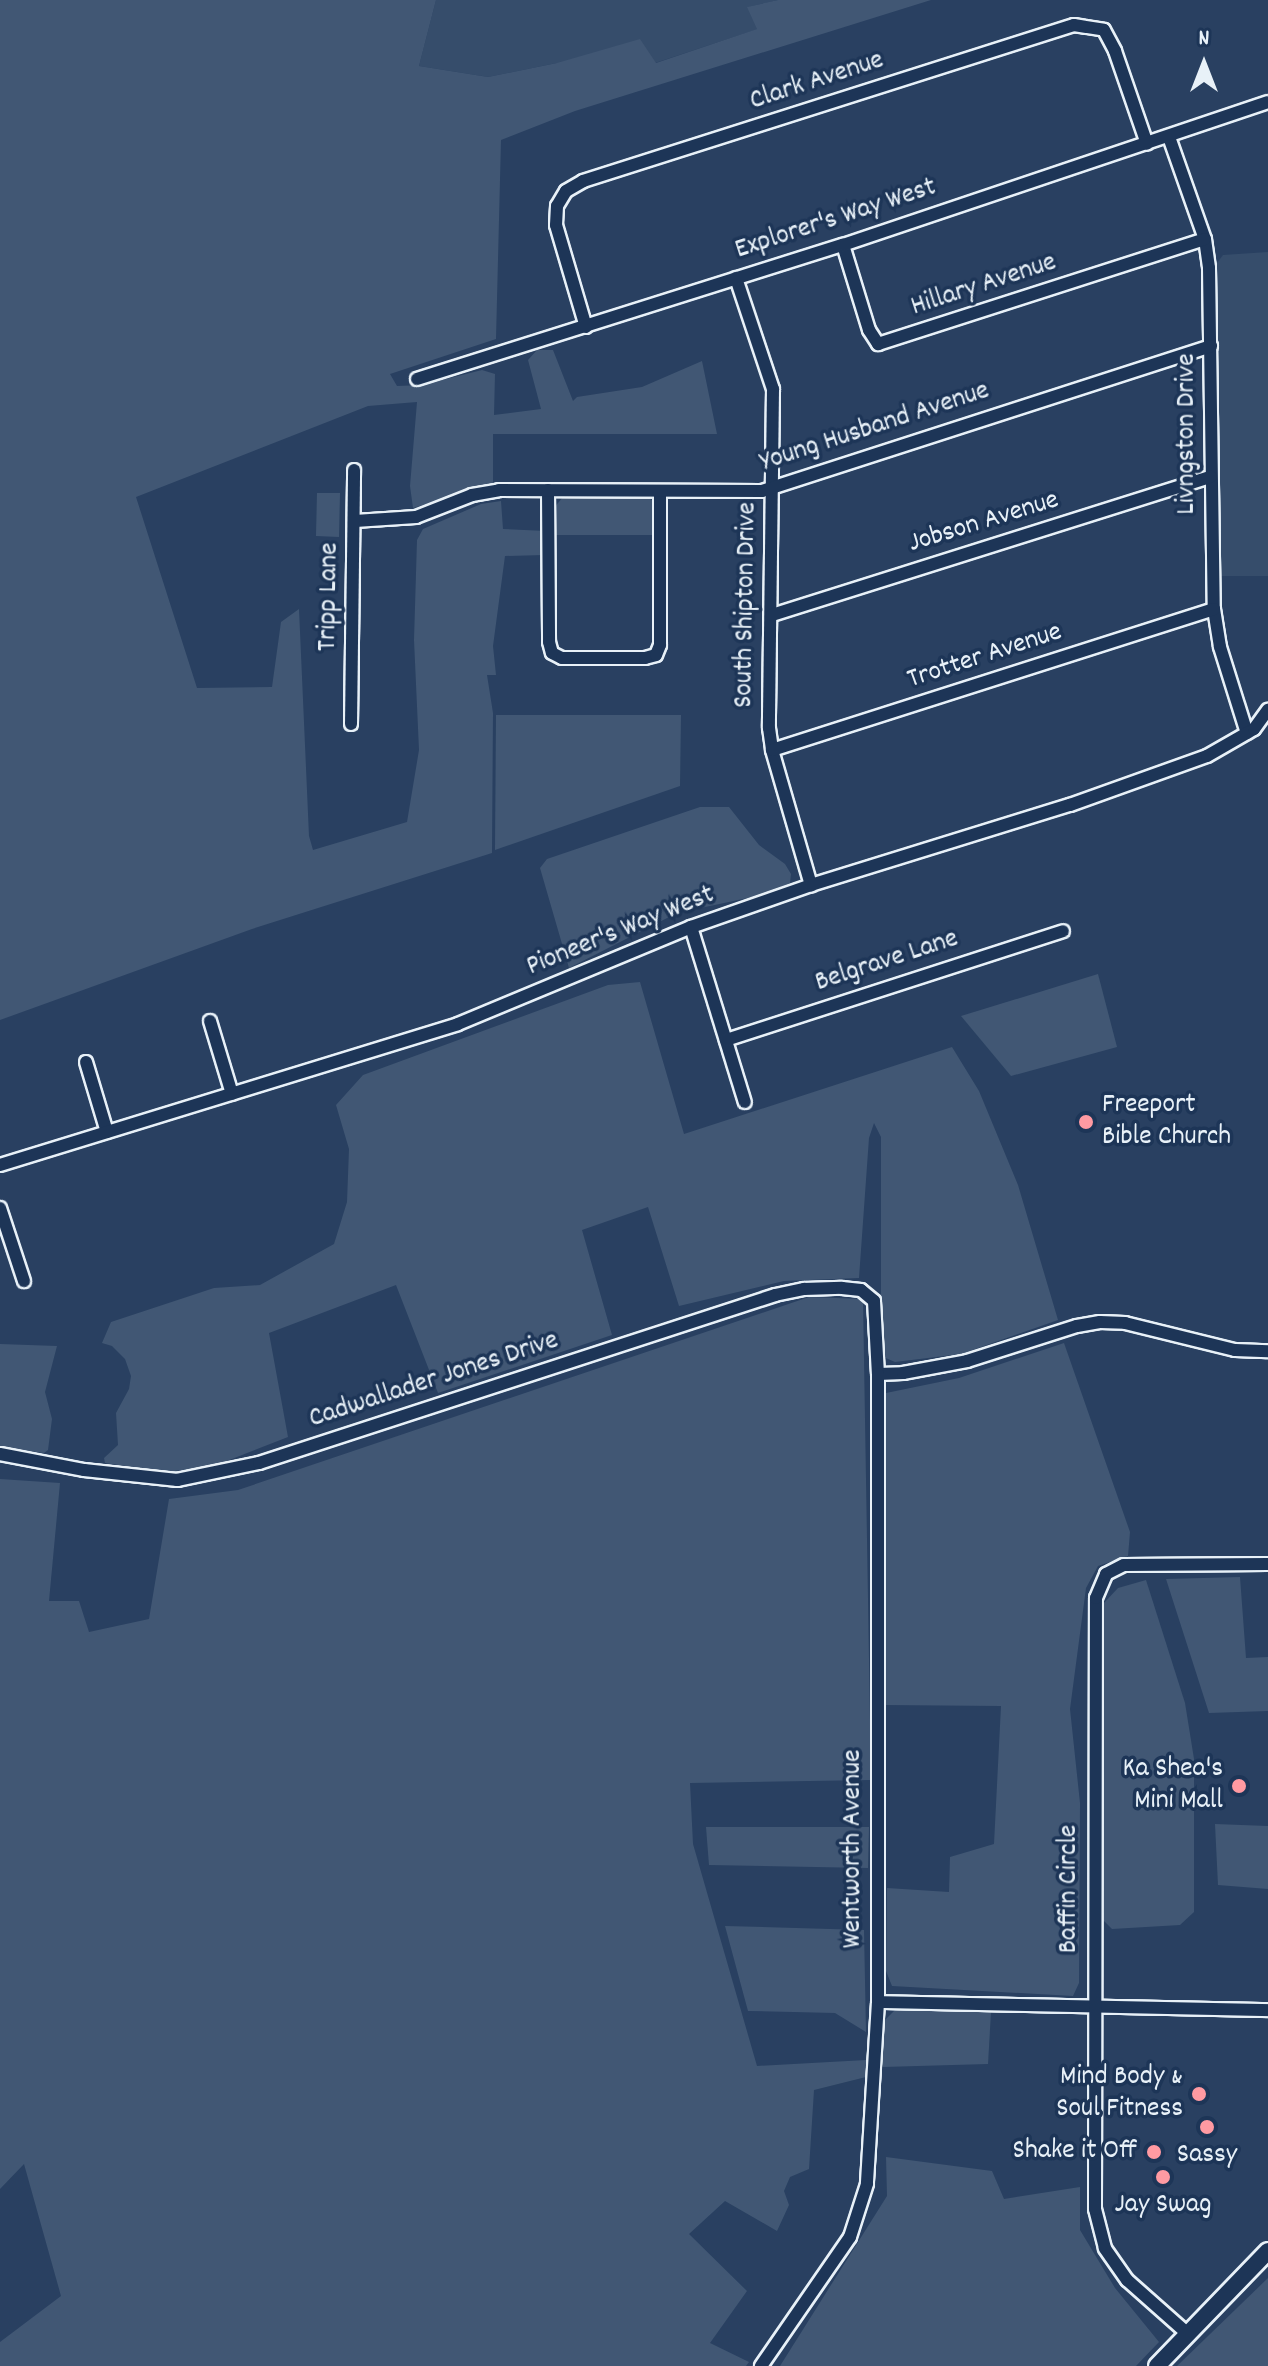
<!DOCTYPE html>
<style>
body{margin:0}
#map{position:relative;width:1268px;height:2366px;overflow:hidden;background:#294061;font-family:Dekko,sans-serif}
div>[style]{position:absolute}
.built>*{inset:0;background:#364d6b}
.green>*{inset:0;background:#415774}
.roads{filter:drop-shadow(2px 0 #e8f1f8) drop-shadow(-2px 0 #e8f1f8) drop-shadow(0 2px #e8f1f8) drop-shadow(0 -2px #e8f1f8)}
.minor>*{height:12px;margin:-6px;padding:0 6px;transform-origin:6px;border-radius:6px;background:#1d3557}
.major>*{height:16px;margin:-8px;padding:0 8px;transform-origin:8px;border-radius:8px;background:#1d3557}
.dots>*{width:22px;height:22px;translate:-50% -50%;box-sizing:border-box;border:4px solid #1d3557;border-radius:50%}
span{translate:-50% -50%;white-space:nowrap;text-align:center;line-height:1.15;-webkit-text-stroke:7px #1d3557;paint-order:stroke}
.street-label{font-size:28px;color:#e8f1f8}
.poi-label{font-size:28px;color:#e8f1f8}
.left{translate:0 -50%;text-align:left}
.right{translate:-100% -50%;text-align:right}
.north{position:absolute;left:1164px;top:24px;width:80px;height:80px;-webkit-text-stroke:6px #1d3557;paint-order:stroke;rotate:0deg;font-size:22px;font-weight:700;line-height:32px;text-align:center;color:#e8f1f8}
.north::after{content:'';display:block;margin:auto;width:28px;height:36px;background:#e8f1f8;clip-path:polygon(50% 0,100% 100%,50% 72%,0 100%)}
</style>
<div id="map">
<div class="built">
<div style="clip-path:polygon(436px 0,778px 0,748px 7px,758px 29px,655px 63px,557px 63px,488px 77px,419px 66px)"></div>
<div style="clip-path:polygon(1268px 252px,1268px 576px,1221px 576px,1217px 263px,1223px 255px)"></div>
</div>
<div class="green">
<div style="clip-path:polygon(0 0,436px 0,419px 66px,488px 77px,557px 63px,640px 39px,656px 63px,757px 29px,747px 7px,778px 0,931px 0,575px 111px,501px 140px,496px 339px,390px 374px,397px 386px,422px 385px,482px 370px,495px 374px,494px 415px,541px 409px,528px 360px,537px 350px,553px 350px,573px 401px,577px 397px,642px 387px,702px 361px,717px 434px,493px 434px,493px 483px,413px 508px,410px 486px,417px 402px,368px 406px,136px 497px,197px 688px,272px 687px,281px 622px,299px 609px,309px 836px,313px 850px,407px 822px,419px 750px,414px 640px,417px 540px,423px 529px,481px 504px,501px 501px,503px 529px,546px 531px,544px 555px,505px 556px,493px 646px,496px 675px,487px 675px,493px 713px,492px 853px,252px 929px,0 1020px)"></div>
<div style="clip-path:polygon(317px 493px,340px 493px,339px 537px,316px 536px)"></div>
<div style="clip-path:polygon(563px 497px,648px 497px,656px 504px,657px 535px,553px 535px,553px 509px)"></div>
<div style="clip-path:polygon(496px 715px,681px 715px,680px 786px,495px 850px)"></div>
<div style="clip-path:polygon(700px 807px,729px 807px,759px 845px,785px 864px,791px 874px,790px 883px,766px 894px,677px 913px,569px 968px,540px 868px,547px 859px)"></div>
<div style="clip-path:polygon(1098px 974px,1117px 1047px,1011px 1076px,961px 1016px)"></div>
<div style="clip-path:polygon(640px 982px,684px 1134px,952px 1047px,979px 1091px,1018px 1185px,1058px 1320px,961px 1354px,895px 1362px,881px 1356px,881px 1137px,874px 1123px,869px 1138px,859px 1278px,784px 1281px,679px 1306px,648px 1207px,582px 1230px,612px 1335px,438px 1393px,396px 1285px,269px 1333px,288px 1437px,214px 1466px,166px 1472px,105px 1463px,104px 1458px,118px 1445px,116px 1413px,129px 1389px,131px 1376px,125px 1359px,112px 1346px,102px 1343px,111px 1322px,214px 1288px,260px 1285px,334px 1244px,347px 1202px,349px 1149px,336px 1105px,363px 1075px,608px 985px)"></div>
<div style="clip-path:polygon(809px 1297px,863px 1299px,871px 1780px,690px 1783px,693px 1844px,757px 2066px,866px 2060px,866px 2077px,814px 2090px,809px 2169px,790px 2177px,784px 2191px,789px 2205px,777px 2231px,725px 2201px,689px 2234px,747px 2291px,710px 2343px,749px 2362px,746px 2366px,0 2366px,0 2342px,61px 2296px,24px 2164px,0 2189px,0 1479px,60px 1483px,49px 1601px,79px 1601px,89px 1632px,149px 1619px,169px 1499px,238px 1490px)"></div>
<div style="clip-path:polygon(1064px 1343px,1130px 1532px,1128px 1556px,1098px 1566px,1086px 1588px,1070px 1709px,1080px 1803px,1079px 1983px,1073px 1996px,892px 1986px,886px 1971px,887px 1888px,949px 1892px,950px 1857px,994px 1844px,1001px 1706px,884px 1705px,886px 1393px,959px 1378px)"></div>
<div style="clip-path:polygon(0 1344px,57px 1346px,45px 1392px,52px 1419px,48px 1450px,44px 1453px,0 1447px)"></div>
<div style="clip-path:polygon(1240px 1577px,1246px 1658px,1268px 1657px,1268px 1711px,1209px 1713px,1166px 1579px)"></div>
<div style="clip-path:polygon(1146px 1580px,1185px 1703px,1194px 1759px,1194px 1912px,1180px 1925px,1112px 1929px,1103px 1920px,1103px 1604px,1118px 1588px)"></div>
<div style="clip-path:polygon(1215px 1824px,1268px 1826px,1268px 1889px,1218px 1885px)"></div>
<div style="clip-path:polygon(706px 1827px,869px 1827px,868px 1868px,709px 1865px)"></div>
<div style="clip-path:polygon(725px 1926px,864px 1930px,866px 2032px,835px 2013px,748px 2011px)"></div>
<div style="clip-path:polygon(895px 2010px,991px 2012px,988px 2064px,883px 2067px,881px 2024px)"></div>
<div style="clip-path:polygon(886px 2157px,992px 2171px,1004px 2199px,1080px 2187px,1080px 2230px,1115px 2288px,1159px 2342px,1136px 2366px,780px 2366px,887px 2196px)"></div>
<div style="clip-path:polygon(1268px 2278px,1268px 2366px,1177px 2366px)"></div>
</div>
<div class="roads">
<div class="minor">
<div style="left:1169px;top:137px;width:108px;rotate:70.6deg"></div>
<div style="left:1205px;top:239px;width:29px;rotate:82deg"></div>
<div style="left:1209px;top:268px;width:341px;rotate:89.2deg"></div>
<div style="left:1214px;top:609px;width:38px;rotate:81deg"></div>
<div style="left:1220px;top:647px;width:90px;rotate:72.6deg"></div>
<div style="left:843px;top:245px;width:89px;rotate:73deg"></div>
<div style="left:869px;top:330px;width:17px;rotate:57deg"></div>
<div style="left:878px;top:344px;width:343px;rotate:-17.8deg"></div>
<div style="left:736px;top:278px;width:117px;rotate:71.6deg"></div>
<div style="left:773px;top:389px;width:339px;rotate:90.7deg"></div>
<div style="left:769px;top:728px;width:22px;rotate:82deg"></div>
<div style="left:772px;top:750px;width:141px;rotate:73.9deg"></div>
<div style="left:586px;top:327px;width:106px;rotate:-106.4deg"></div>
<div style="left:556px;top:225px;width:19px;rotate:-87deg"></div>
<div style="left:557px;top:206px;width:17px;rotate:-59deg"></div>
<div style="left:566px;top:191px;width:20px;rotate:-30deg"></div>
<div style="left:583px;top:181px;width:515px;rotate:-17.63deg"></div>
<div style="left:1074px;top:25px;width:30px;rotate:9deg"></div>
<div style="left:1104px;top:30px;width:24px;rotate:62deg"></div>
<div style="left:1115px;top:51px;width:98px;rotate:71deg"></div>
<div style="left:417px;top:379px;width:447px;rotate:-17.5deg"></div>
<div style="left:843px;top:245px;width:448px;rotate:-18.6deg"></div>
<div style="left:548px;top:490px;width:152px;rotate:89.6deg"></div>
<div style="left:549px;top:642px;width:11px;rotate:75deg"></div>
<div style="left:552px;top:653px;width:11px;rotate:27deg"></div>
<div style="left:562px;top:658px;width:83px"></div>
<div style="left:645px;top:658px;width:11px;rotate:-15deg"></div>
<div style="left:656px;top:655px;width:11px;rotate:-68deg"></div>
<div style="left:660px;top:645px;width:154px;rotate:-90deg"></div>
<div style="left:355px;top:521px;width:61px;rotate:-3.8deg"></div>
<div style="left:416px;top:517px;width:60px;rotate:-21.4deg"></div>
<div style="left:472px;top:495px;width:27px;rotate:-10deg"></div>
<div style="left:499px;top:490px;width:263px;rotate:0.2deg"></div>
<div style="left:762px;top:491px;width:472px;rotate:-17.9deg"></div>
<div style="left:772px;top:615px;width:460px;rotate:-17.5deg"></div>
<div style="left:351px;top:724px;width:254px;rotate:-89.3deg"></div>
<div style="left:772px;top:750px;width:464px;rotate:-17.7deg"></div>
<div style="left:691px;top:927px;width:183px;rotate:72.9deg"></div>
<div style="left:210px;top:1021px;width:76px;rotate:73.2deg"></div>
<div style="left:726px;top:1040px;width:354px;rotate:-17.9deg"></div>
<div style="left:86px;top:1062px;width:73px;rotate:73.3deg"></div>
<div style="left:0;top:1165px;width:479px;rotate:-17.1deg"></div>
<div style="left:458px;top:1024px;width:252px;rotate:-22.6deg"></div>
<div style="left:691px;top:927px;width:127px;rotate:-19.3deg"></div>
<div style="left:811px;top:885px;width:271px;rotate:-17.2deg"></div>
<div style="left:1070px;top:805px;width:145px;rotate:-19.7deg"></div>
<div style="left:1207px;top:756px;width:54px;rotate:-29.9deg"></div>
<div style="left:1254px;top:729px;width:24px;rotate:-54deg"></div>
<div style="left:0;top:1208px;width:77px;rotate:71.8deg"></div>
<div style="left:878px;top:1374px;width:25px;rotate:-2deg"></div>
<div style="left:903px;top:1373px;width:65px;rotate:-10.6deg"></div>
<div style="left:967px;top:1361px;width:115px;rotate:-17.7deg"></div>
<div style="left:1077px;top:1326px;width:23px;rotate:-10deg"></div>
<div style="left:1100px;top:1322px;width:25px;rotate:2deg"></div>
<div style="left:1125px;top:1323px;width:113px;rotate:13.8deg"></div>
<div style="left:1235px;top:1350px;width:33px;rotate:2deg"></div>
<div style="left:0;top:1454px;width:86px;rotate:10.8deg"></div>
<div style="left:84px;top:1470px;width:94px;rotate:6.1deg"></div>
<div style="left:177px;top:1480px;width:84px;rotate:-11.7deg"></div>
<div style="left:259px;top:1463px;width:543px;rotate:-18.03deg"></div>
<div style="left:775px;top:1295px;width:30px;rotate:-12deg"></div>
<div style="left:804px;top:1289px;width:38px;rotate:-2deg"></div>
<div style="left:842px;top:1288px;width:19px;rotate:6deg"></div>
<div style="left:861px;top:1290px;width:17px;rotate:40deg"></div>
<div style="left:874px;top:1301px;width:73px;rotate:86.9deg"></div>
<div style="left:878px;top:1374px;width:628px;rotate:90deg"></div>
<div style="left:878px;top:2002px;width:182px;rotate:93.5deg"></div>
<div style="left:867px;top:2184px;width:56px;rotate:107.8deg"></div>
<div style="left:850px;top:2237px;width:157px;rotate:124.6deg"></div>
<div style="left:878px;top:2002px;width:390px;rotate:1.2deg"></div>
<div style="left:1188px;top:2334px;width:81px;rotate:-138.5deg"></div>
<div style="left:1127px;top:2280px;width:39px;rotate:-125deg"></div>
<div style="left:1105px;top:2248px;width:40px;rotate:-104.4deg"></div>
<div style="left:1095px;top:2209px;width:611px;rotate:-89.91deg"></div>
<div style="left:1096px;top:1598px;width:26px;rotate:-67deg"></div>
<div style="left:1106px;top:1574px;width:20px;rotate:-27deg"></div>
<div style="left:1124px;top:1565px;width:144px;rotate:-0.4deg"></div>
</div>
<div class="major">
<div style="left:1157px;top:2366px;width:160px;rotate:-46deg"></div>
</div>
</div>
<div class="dots">
<div style="left:1086px;top:1122px;background:#ff9aa2"></div>
<div style="left:1239px;top:1786px;background:#ff9aa2"></div>
<div style="left:1199px;top:2094px;background:#ff9aa2"></div>
<div style="left:1207px;top:2127px;background:#ff9aa2"></div>
<div style="left:1154px;top:2152px;background:#ff9aa2"></div>
<div style="left:1163px;top:2177px;background:#ff9aa2"></div>
</div>
<div class="street-label">
<span style="left:817px;top:82px;rotate:-18deg">Clark Avenue</span>
<span style="left:836px;top:220px;rotate:-18deg">Explorer's Way West</span>
<span style="left:984px;top:286px;rotate:-18deg">Hillary Avenue</span>
<span style="left:875px;top:428px;rotate:-18deg">Young Husband Avenue</span>
<span style="left:1188px;top:434px;rotate:-90deg">Livngston Drive</span>
<span style="left:984px;top:523px;rotate:-17deg">Jobson Avenue</span>
<span style="left:330px;top:597px;rotate:-89deg">Tripp Lane</span>
<span style="left:747px;top:605px;rotate:-89deg">South Shipton Drive</span>
<span style="left:985px;top:657px;rotate:-18deg">Trotter Avenue</span>
<span style="left:621px;top:932px;rotate:-22deg">Pioneer's Way West</span>
<span style="left:887px;top:962px;rotate:-18deg">Belgrave Lane</span>
<span style="left:434px;top:1381px;rotate:-18deg">Cadwallader Jones Drive</span>
<span style="left:854px;top:1849px;rotate:-90deg">Wentworth Avenue</span>
<span style="left:1070px;top:1889px;rotate:-90deg">Baffin Circle</span>
</div>
<div class="poi-label">
<span class="left" style="left:1102px;top:1122px">Freeport<br>Bible Church</span>
<span class="right" style="left:1223px;top:1786px">Ka Shea's<br>Mini Mall</span>
<span class="right" style="left:1183px;top:2094px">Mind Body &amp;<br>Soul Fitness</span>
<span class="right" style="left:1138px;top:2152px">Shake it Off</span>
<span style="left:1207px;top:2156px">Sassy</span>
<span style="left:1163px;top:2206px">Jay Swag</span>
</div>
<div class="north">N</div>
</div>
